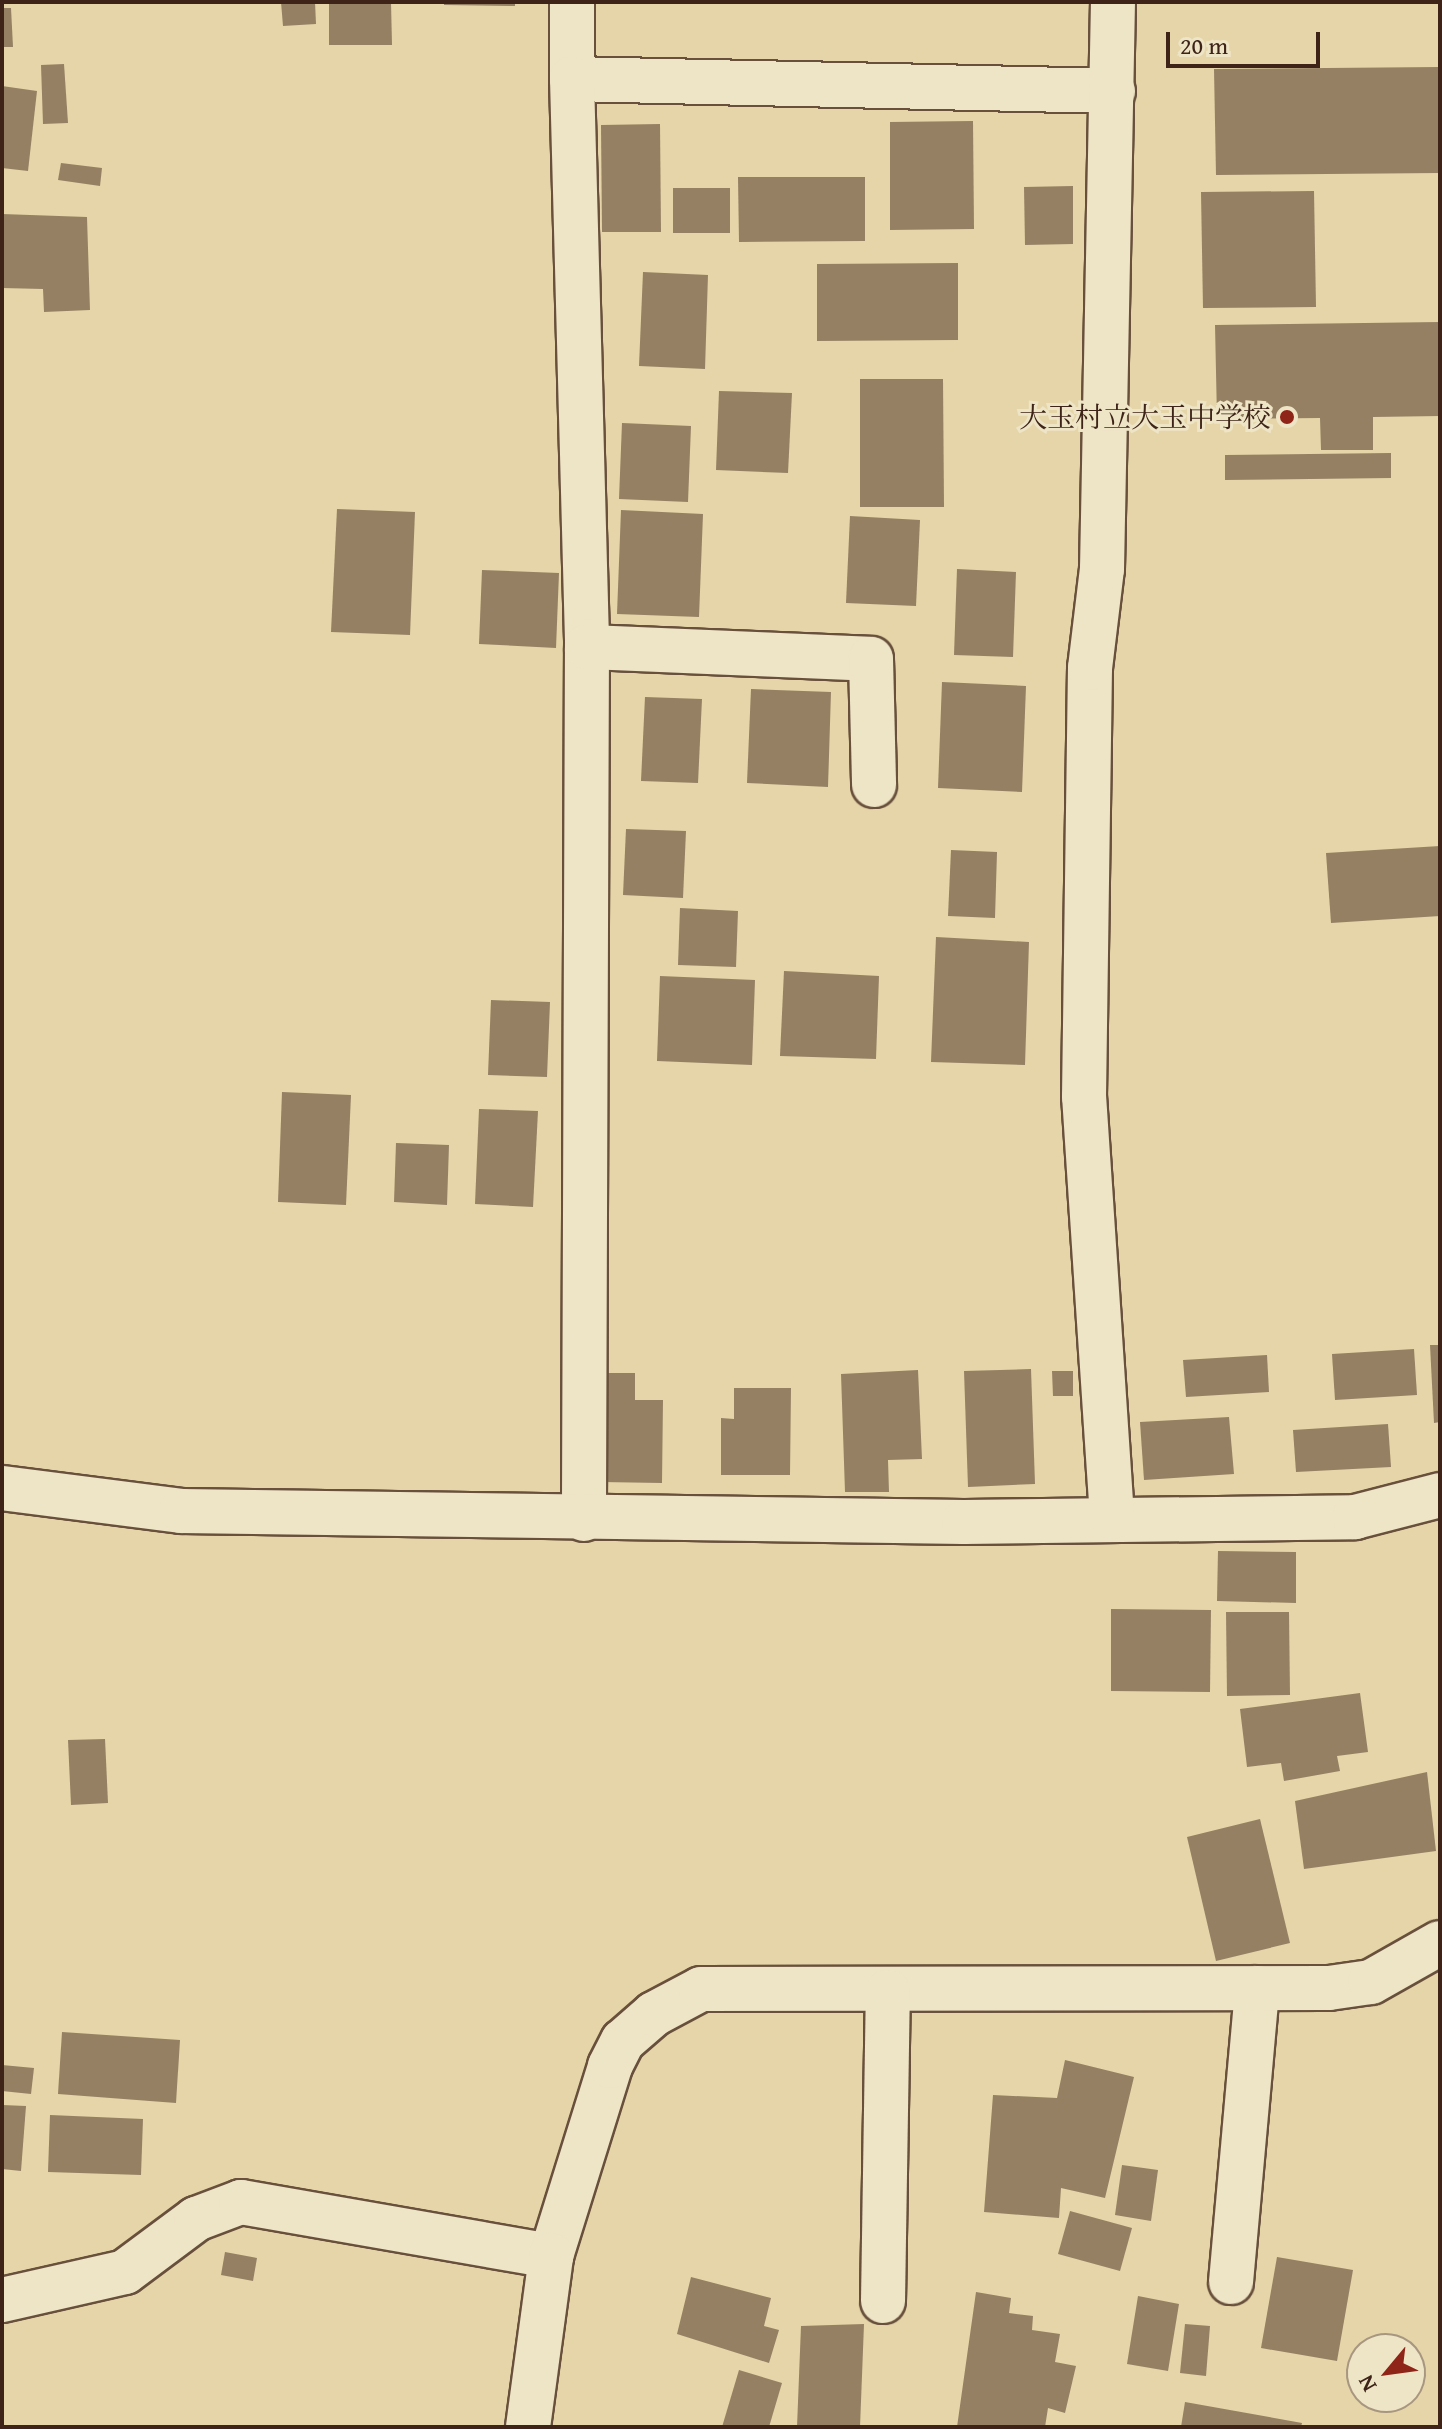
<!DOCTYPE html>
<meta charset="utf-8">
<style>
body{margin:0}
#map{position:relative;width:1442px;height:2429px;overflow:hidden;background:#e5d5a8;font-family:"Gentium Book Plus","Noto Serif JP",serif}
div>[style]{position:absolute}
.building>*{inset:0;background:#958063}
.roads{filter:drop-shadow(2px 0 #68503c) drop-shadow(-2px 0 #68503c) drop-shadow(0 2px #68503c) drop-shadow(0 -2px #68503c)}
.minor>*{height:44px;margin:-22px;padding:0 22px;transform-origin:22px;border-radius:22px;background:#eee4c6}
.dots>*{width:22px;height:22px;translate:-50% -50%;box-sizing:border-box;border:4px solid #eee4c6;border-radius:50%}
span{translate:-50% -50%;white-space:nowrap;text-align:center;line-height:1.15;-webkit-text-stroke:6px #eee4c6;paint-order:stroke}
.poi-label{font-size:28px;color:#3e2418}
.right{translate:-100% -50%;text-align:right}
.frame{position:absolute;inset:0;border:4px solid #3e2418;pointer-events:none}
.north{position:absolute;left:1346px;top:2333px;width:80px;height:80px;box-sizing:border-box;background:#eee4c6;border:2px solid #a89780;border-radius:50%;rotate:241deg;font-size:22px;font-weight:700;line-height:32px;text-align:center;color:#3e2418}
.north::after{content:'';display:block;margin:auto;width:28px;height:36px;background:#8f2418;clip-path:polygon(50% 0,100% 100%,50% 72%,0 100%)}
.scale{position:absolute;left:1166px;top:32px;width:154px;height:36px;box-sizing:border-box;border:4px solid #3e2418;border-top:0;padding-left:10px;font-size:24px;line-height:28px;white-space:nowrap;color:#3e2418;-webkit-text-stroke:6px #eee4c6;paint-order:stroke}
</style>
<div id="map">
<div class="building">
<div style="clip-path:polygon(281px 2px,315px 2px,316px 24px,283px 26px)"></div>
<div style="clip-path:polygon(329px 2px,391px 2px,392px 45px,329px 45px)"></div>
<div style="clip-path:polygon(444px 2px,515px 2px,515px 6px,444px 5px)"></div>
<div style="clip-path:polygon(2px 8px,11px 8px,13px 47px,2px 47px)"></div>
<div style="clip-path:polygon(64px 64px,68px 123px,43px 124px,41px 65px)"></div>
<div style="clip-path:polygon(1440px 67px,1440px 173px,1216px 175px,1214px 69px)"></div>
<div style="clip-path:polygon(2px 86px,37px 91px,28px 171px,2px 168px)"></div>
<div style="clip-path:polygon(973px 121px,974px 229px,890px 230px,890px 122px)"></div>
<div style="clip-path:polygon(660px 124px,661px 232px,602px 232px,601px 125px)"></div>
<div style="clip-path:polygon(61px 163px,102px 168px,100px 186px,58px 180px)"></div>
<div style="clip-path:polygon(738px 177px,865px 177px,865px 241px,739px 242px)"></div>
<div style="clip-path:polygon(1073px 186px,1073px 244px,1025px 245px,1024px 187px)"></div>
<div style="clip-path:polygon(673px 188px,730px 188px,730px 233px,673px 233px)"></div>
<div style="clip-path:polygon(1314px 191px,1316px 307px,1203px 308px,1201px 192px)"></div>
<div style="clip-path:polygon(2px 214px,87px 217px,90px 310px,44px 312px,43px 289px,2px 288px)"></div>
<div style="clip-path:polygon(958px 263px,958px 340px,817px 341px,817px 264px)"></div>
<div style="clip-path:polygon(643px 272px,708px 275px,705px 369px,639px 366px)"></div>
<div style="clip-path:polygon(1440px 322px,1440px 416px,1373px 417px,1373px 450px,1321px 450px,1320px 418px,1217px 419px,1215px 325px)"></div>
<div style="clip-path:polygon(860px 379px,943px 379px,944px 507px,860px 507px)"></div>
<div style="clip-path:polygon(719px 391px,792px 393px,788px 473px,716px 470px)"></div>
<div style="clip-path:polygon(622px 423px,691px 426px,688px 502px,619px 499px)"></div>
<div style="clip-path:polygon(1391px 453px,1391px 478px,1225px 480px,1225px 455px)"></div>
<div style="clip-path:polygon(337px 509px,415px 512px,410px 635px,331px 632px)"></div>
<div style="clip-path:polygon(621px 510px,703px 514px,699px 617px,617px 614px)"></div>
<div style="clip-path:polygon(850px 516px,920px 520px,916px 606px,846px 603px)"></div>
<div style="clip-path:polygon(957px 569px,1016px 572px,1013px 657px,954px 655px)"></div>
<div style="clip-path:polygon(482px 570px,559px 573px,556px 648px,479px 644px)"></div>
<div style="clip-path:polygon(942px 682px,1026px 686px,1022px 792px,938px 788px)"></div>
<div style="clip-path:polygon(751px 689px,831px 692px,828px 787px,747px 783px)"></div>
<div style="clip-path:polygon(645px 697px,702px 699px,698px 783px,641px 781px)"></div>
<div style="clip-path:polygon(626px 829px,686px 831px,683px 898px,623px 895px)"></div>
<div style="clip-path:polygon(1440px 846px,1440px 916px,1331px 923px,1326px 853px)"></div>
<div style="clip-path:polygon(951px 850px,997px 852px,995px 918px,948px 916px)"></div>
<div style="clip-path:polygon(680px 908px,738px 911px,736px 967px,678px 965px)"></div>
<div style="clip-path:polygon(936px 937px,1029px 942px,1025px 1065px,931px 1062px)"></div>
<div style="clip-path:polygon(784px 971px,879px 976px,876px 1059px,780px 1056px)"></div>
<div style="clip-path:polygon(660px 976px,755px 980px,752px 1065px,657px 1061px)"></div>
<div style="clip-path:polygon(491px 1000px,550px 1002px,547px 1077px,488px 1075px)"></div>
<div style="clip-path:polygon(282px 1092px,351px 1095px,346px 1205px,278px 1202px)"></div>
<div style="clip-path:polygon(479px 1109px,538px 1111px,533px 1207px,475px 1204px)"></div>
<div style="clip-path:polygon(396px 1143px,449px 1145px,447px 1205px,394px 1202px)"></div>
<div style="clip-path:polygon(1430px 1345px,1440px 1345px,1440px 1422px,1434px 1423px)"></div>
<div style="clip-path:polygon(1414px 1349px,1417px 1395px,1335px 1400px,1332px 1354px)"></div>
<div style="clip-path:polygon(1267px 1355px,1269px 1392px,1186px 1397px,1183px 1360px)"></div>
<div style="clip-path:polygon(1031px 1369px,1035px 1484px,968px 1487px,964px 1371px)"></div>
<div style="clip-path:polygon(918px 1370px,922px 1459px,888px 1460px,889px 1492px,845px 1492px,841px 1374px)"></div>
<div style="clip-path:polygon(1052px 1371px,1073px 1371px,1073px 1396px,1053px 1396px)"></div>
<div style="clip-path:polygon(600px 1373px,635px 1373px,635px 1400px,663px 1400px,662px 1483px,601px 1482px)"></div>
<div style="clip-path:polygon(734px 1388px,791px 1388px,790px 1475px,721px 1475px,721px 1418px,734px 1419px)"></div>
<div style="clip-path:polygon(1229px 1417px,1234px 1474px,1144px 1480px,1140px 1422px)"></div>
<div style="clip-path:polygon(1388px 1424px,1391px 1467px,1296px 1472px,1293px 1430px)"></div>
<div style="clip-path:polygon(1218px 1551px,1296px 1552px,1296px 1603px,1217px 1601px)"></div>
<div style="clip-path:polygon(1111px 1609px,1211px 1610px,1210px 1692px,1111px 1691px)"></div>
<div style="clip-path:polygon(1226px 1612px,1289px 1612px,1290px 1695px,1227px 1696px)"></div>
<div style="clip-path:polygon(1360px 1693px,1368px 1752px,1337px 1756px,1340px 1771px,1284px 1781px,1281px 1763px,1247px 1767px,1240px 1709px)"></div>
<div style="clip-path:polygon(105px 1739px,108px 1803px,71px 1805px,68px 1740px)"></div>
<div style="clip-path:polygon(1427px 1772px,1436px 1851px,1304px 1869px,1295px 1801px)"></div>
<div style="clip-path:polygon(1260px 1819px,1290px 1943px,1216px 1961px,1187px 1837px)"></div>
<div style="clip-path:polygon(62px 2032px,180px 2040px,176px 2103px,58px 2094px)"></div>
<div style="clip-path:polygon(1065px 2060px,1134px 2077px,1105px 2198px,1061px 2188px,1059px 2218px,984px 2212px,993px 2095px,1057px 2098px)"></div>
<div style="clip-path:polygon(2px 2065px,34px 2068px,31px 2094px,2px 2091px)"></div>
<div style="clip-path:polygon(2px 2105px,26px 2106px,21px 2171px,2px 2169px)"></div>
<div style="clip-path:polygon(50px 2115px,143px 2119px,141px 2175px,48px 2172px)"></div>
<div style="clip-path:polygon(1122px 2165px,1158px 2170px,1151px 2221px,1115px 2215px)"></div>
<div style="clip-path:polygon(1070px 2211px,1132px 2228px,1120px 2271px,1058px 2254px)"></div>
<div style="clip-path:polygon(225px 2252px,257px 2258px,253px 2281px,221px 2275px)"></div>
<div style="clip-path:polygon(1277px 2257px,1353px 2270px,1337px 2361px,1261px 2348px)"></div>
<div style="clip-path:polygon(691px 2277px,771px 2298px,764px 2326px,779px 2330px,769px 2363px,677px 2334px)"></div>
<div style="clip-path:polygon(976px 2292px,1011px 2298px,1009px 2313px,1033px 2316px,1032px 2330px,1060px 2334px,1055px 2362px,1076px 2366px,1065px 2413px,1048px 2408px,1045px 2427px,957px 2427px)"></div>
<div style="clip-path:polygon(1138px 2296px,1179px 2304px,1168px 2371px,1127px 2364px)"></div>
<div style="clip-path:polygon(864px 2324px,860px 2427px,797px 2427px,801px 2326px)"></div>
<div style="clip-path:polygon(1185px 2324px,1210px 2326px,1206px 2376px,1180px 2373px)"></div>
<div style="clip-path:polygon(739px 2370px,782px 2383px,769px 2427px,722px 2427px)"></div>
<div style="clip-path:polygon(1185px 2402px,1302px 2423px,1301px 2427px,1181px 2427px)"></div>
</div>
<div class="roads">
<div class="minor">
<div style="left:572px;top:2px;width:77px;rotate:90deg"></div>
<div style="left:572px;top:79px;width:541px;rotate:1.27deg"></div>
<div style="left:572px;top:79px;width:562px;rotate:88.47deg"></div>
<div style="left:587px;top:641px;width:878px;rotate:90.2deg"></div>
<div style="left:587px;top:647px;width:284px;rotate:2.4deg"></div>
<div style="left:871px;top:659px;width:126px;rotate:88.6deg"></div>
<div style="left:2px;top:1488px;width:180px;rotate:7.3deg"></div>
<div style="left:181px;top:1511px;width:783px;rotate:0.8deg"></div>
<div style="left:964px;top:1522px;width:391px;rotate:-0.7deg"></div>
<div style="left:1355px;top:1517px;width:88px;rotate:-14.5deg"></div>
<div style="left:1112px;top:1517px;width:421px;rotate:-93.8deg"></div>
<div style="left:1084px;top:1097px;width:429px;rotate:-89.2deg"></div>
<div style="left:1090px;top:668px;width:100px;rotate:-83.1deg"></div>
<div style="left:1102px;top:569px;width:567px;rotate:-88.89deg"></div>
<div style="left:1231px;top:2282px;width:295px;rotate:-84.9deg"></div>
<div style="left:2px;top:2300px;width:126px;rotate:-12.8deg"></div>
<div style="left:125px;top:2272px;width:89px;rotate:-36.7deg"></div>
<div style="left:196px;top:2219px;width:48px;rotate:-20.7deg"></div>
<div style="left:241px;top:2202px;width:315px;rotate:9.9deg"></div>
<div style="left:551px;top:2256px;width:199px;rotate:-72.7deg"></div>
<div style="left:610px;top:2066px;width:28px;rotate:-63deg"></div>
<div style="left:623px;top:2041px;width:41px;rotate:-41.1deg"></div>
<div style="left:654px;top:2014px;width:53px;rotate:-28deg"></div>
<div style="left:701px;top:1989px;width:628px;rotate:-0.09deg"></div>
<div style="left:1329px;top:1988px;width:42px;rotate:-8.1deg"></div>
<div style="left:1371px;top:1982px;width:79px;rotate:-29.5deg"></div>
<div style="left:883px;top:2301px;width:309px;rotate:-89.1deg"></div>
<div style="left:528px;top:2427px;width:173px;rotate:-82.3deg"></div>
</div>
</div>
<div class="dots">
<div style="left:1287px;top:417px;background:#8f2418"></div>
</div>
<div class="poi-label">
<span class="right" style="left:1271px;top:417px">大玉村立大玉中学校</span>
</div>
<div class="frame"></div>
<div class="north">N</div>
<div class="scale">20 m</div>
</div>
